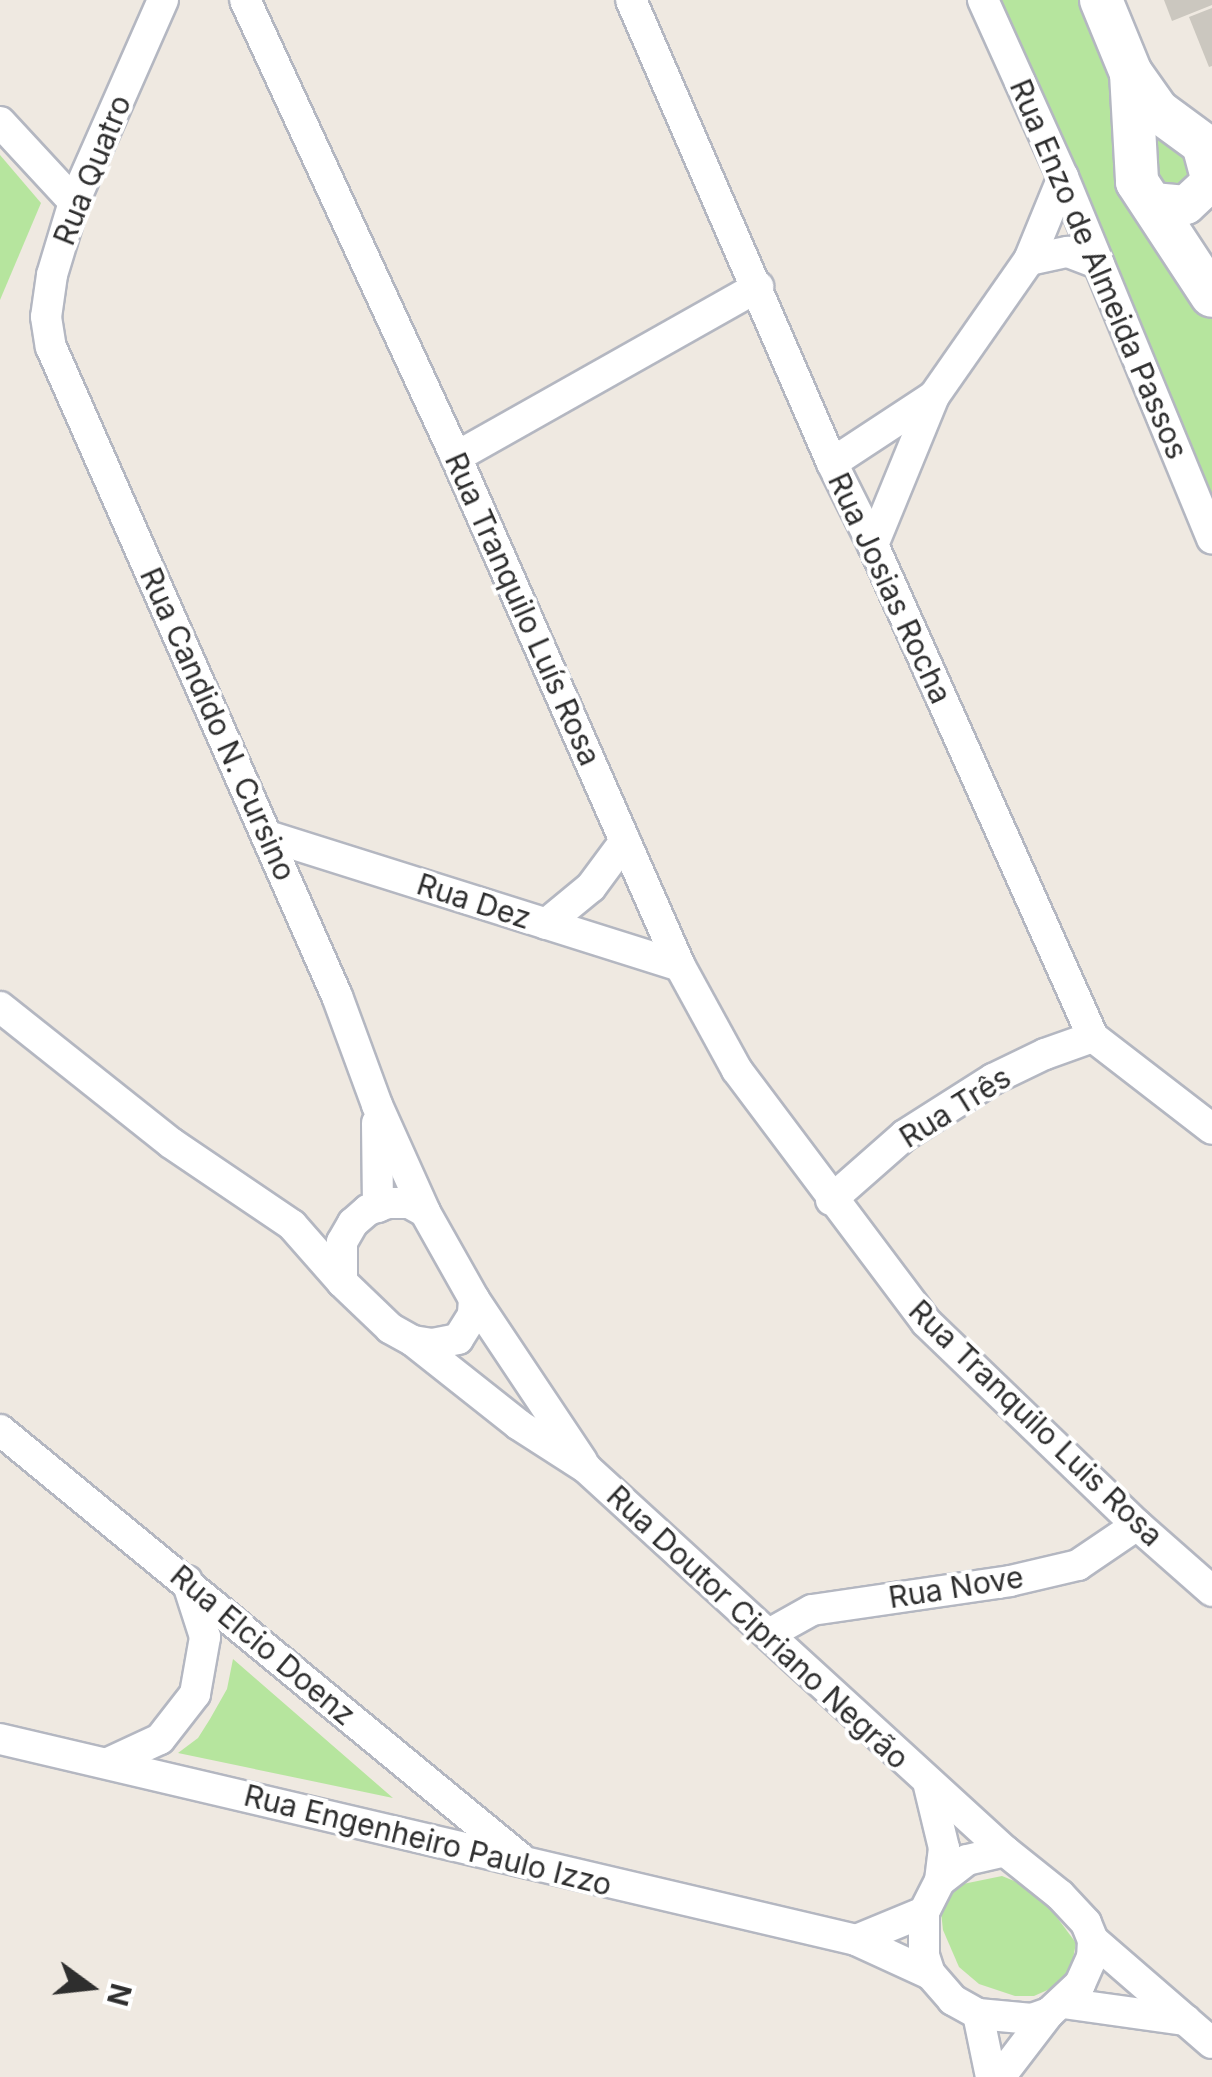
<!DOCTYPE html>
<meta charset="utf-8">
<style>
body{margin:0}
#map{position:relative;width:1212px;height:2077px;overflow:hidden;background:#efe9e1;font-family:Inter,sans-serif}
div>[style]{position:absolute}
.green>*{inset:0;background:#b6e59e}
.building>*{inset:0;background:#cbc7bf}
.roads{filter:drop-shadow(2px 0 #b4b7c1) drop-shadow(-2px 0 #b4b7c1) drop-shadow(0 2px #b4b7c1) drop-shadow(0 -2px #b4b7c1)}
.minor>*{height:30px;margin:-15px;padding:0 15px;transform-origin:15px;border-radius:15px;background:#fff}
.tertiary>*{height:38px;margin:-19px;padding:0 19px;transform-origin:19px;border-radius:19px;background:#fff}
.secondary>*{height:42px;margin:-21px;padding:0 21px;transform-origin:21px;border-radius:21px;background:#fff}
span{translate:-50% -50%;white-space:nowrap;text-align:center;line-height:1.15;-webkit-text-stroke:8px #fff;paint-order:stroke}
.street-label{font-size:30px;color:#2e2e2e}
.north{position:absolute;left:40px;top:1937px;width:100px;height:100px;-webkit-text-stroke:8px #fff;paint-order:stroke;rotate:105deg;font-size:28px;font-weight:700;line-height:40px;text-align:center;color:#2e2e2e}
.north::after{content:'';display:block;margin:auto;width:35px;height:45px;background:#2e2e2e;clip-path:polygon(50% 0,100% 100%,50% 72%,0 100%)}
</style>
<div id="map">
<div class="green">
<div style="clip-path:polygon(989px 0,1093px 0,1133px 170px,1212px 306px,1212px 528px)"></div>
<div style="clip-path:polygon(1163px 137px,1204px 165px,1174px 200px,1141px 160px,1154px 141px)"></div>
<div style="clip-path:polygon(0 155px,41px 203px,0 300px)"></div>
<div style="clip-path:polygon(233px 1659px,393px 1798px,178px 1753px,198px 1738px,210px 1719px,227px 1689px)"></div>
<div style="clip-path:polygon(1002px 1876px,1019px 1883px,1050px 1908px,1076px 1943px,1071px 1970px,1052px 1988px,1034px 1996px,1015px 1996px,979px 1984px,959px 1967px,943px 1930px,941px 1912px,951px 1894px,963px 1884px)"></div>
</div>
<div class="building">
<div style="clip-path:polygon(1164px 0,1212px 0,1212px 5px,1172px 21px)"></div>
<div style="clip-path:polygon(1212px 8px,1212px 66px,1209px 67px,1189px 17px)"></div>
</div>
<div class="roads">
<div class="minor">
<div style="left:163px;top:0;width:221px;rotate:113.8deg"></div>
<div style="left:74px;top:202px;width:76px;rotate:106.8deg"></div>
<div style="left:52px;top:275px;width:42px;rotate:98.1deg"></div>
<div style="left:46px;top:317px;width:30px;rotate:81deg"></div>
<div style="left:51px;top:347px;width:709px;rotate:66.22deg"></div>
<div style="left:337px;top:996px;width:116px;rotate:69.8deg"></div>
<div style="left:377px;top:1105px;width:117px;rotate:65.8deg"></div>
<div style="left:245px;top:0;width:503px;rotate:65.22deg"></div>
<div style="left:456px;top:457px;width:556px;rotate:66.25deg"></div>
<div style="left:680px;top:966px;width:119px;rotate:61.3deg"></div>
<div style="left:737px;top:1070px;width:315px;rotate:53.1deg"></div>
<div style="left:926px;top:1322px;width:293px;rotate:43.9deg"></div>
<div style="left:1137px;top:1525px;width:100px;rotate:41.3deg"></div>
<div style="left:631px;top:0;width:505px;rotate:66.53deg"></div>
<div style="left:832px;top:463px;width:92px;rotate:63.4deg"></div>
<div style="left:873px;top:545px;width:539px;rotate:65.91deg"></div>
<div style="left:1093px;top:1037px;width:150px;rotate:37.7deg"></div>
<div style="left:983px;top:0;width:194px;rotate:65.7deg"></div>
<div style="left:1063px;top:177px;width:391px;rotate:67.6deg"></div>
<div style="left:0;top:122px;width:109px;rotate:47.2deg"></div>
<div style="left:1029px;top:260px;width:40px;rotate:-12deg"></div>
<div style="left:1068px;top:252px;width:33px;rotate:21deg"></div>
<div style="left:456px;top:457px;width:347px;rotate:-29.4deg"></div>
<div style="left:832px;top:463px;width:122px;rotate:-33.3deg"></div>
<div style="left:873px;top:545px;width:161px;rotate:-67.7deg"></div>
<div style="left:934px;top:396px;width:166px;rotate:-55.1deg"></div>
<div style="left:1029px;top:260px;width:90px;rotate:-67.7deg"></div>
<div style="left:268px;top:836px;width:432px;rotate:17.5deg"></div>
<div style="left:546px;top:924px;width:58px;rotate:-39.4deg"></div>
<div style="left:591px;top:887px;width:57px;rotate:-53.5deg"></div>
<div style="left:0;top:1007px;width:218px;rotate:38.5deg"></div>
<div style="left:171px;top:1143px;width:146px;rotate:34.1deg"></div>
<div style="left:292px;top:1225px;width:76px;rotate:48.7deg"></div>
<div style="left:377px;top:1123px;width:84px;rotate:89.3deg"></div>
<div style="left:831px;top:1200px;width:98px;rotate:-41.3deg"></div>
<div style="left:905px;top:1135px;width:104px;rotate:-32.5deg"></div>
<div style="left:993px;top:1079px;width:58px;rotate:-25.7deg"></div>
<div style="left:1045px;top:1054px;width:51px;rotate:-19.5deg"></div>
<div style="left:388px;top:1203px;width:21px"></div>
<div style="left:409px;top:1203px;width:18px;rotate:29deg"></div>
<div style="left:425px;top:1212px;width:100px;rotate:60.6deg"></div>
<div style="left:474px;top:1299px;width:16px;rotate:94deg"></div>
<div style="left:473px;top:1315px;width:28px;rotate:122deg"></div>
<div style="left:458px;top:1339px;width:26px;rotate:169deg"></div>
<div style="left:432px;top:1344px;width:19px;rotate:-171deg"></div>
<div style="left:413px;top:1341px;width:26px;rotate:-151deg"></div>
<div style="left:390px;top:1328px;width:66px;rotate:-136.2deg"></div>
<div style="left:342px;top:1282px;width:40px;rotate:-90deg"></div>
<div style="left:342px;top:1242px;width:22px;rotate:-60deg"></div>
<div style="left:353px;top:1223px;width:20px;rotate:-41deg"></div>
<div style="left:368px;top:1210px;width:21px;rotate:-19deg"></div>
<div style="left:474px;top:1299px;width:195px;rotate:56.3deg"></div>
<div style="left:413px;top:1341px;width:135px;rotate:38.4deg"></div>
<div style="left:519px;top:1425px;width:80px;rotate:32.7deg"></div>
<div style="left:586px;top:1468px;width:568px;rotate:42.43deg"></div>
<div style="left:0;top:1430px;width:672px;rotate:39.45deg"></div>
<div style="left:769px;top:1634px;width:49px;rotate:-29.2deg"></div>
<div style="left:812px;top:1610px;width:200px;rotate:-8.3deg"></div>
<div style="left:1010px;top:1581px;width:70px;rotate:-13.2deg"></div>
<div style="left:1078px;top:1565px;width:71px;rotate:-34.1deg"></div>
<div style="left:0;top:1739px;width:879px;rotate:13.21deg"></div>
<div style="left:856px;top:1940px;width:81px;rotate:24.7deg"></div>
<div style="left:108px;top:1763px;width:57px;rotate:-24.8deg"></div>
<div style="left:160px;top:1739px;width:57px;rotate:-52.1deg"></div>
<div style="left:195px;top:1694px;width:58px;rotate:-80deg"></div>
<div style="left:205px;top:1637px;width:59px;rotate:-107.8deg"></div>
<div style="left:929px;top:1786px;width:64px;rotate:76.4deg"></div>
<div style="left:944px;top:1848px;width:33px;rotate:97deg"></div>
<div style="left:1005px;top:1851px;width:70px;rotate:38.7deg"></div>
<div style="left:1060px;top:1895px;width:38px;rotate:47deg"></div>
<div style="left:1086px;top:1923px;width:18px;rotate:68deg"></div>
<div style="left:1093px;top:1940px;width:17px;rotate:93deg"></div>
<div style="left:1092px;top:1957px;width:30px;rotate:114deg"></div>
<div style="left:1080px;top:1984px;width:42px;rotate:136.9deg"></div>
<div style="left:1049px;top:2013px;width:18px;rotate:161deg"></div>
<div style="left:1032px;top:2019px;width:54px;rotate:-174.7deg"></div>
<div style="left:978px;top:2014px;width:29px;rotate:-151deg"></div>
<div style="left:953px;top:2000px;width:35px;rotate:-131deg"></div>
<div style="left:930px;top:1974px;width:19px;rotate:-108deg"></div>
<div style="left:924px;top:1956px;width:44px;rotate:-90deg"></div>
<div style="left:924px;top:1912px;width:35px;rotate:-63deg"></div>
<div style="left:940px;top:1881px;width:34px;rotate:-38deg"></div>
<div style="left:967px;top:1860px;width:39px;rotate:-13deg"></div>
<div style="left:856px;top:1940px;width:74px;rotate:-22.4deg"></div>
<div style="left:1093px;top:1940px;width:157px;rotate:40.9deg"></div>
<div style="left:1063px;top:2003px;width:124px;rotate:7.9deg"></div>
<div style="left:978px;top:2014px;width:64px;rotate:78.3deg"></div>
<div style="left:1000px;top:2077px;width:81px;rotate:-52.6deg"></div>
</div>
<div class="tertiary">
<div style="left:1153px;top:202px;width:33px;rotate:5deg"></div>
<div style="left:1186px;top:205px;width:35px;rotate:-43deg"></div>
</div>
<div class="secondary">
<div style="left:1101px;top:0;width:79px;rotate:67.7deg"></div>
<div style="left:1131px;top:73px;width:47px;rotate:54.6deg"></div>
<div style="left:1158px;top:111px;width:56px;rotate:36.3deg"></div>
<div style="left:1203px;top:144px;width:35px;rotate:75deg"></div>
<div style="left:1131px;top:73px;width:109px;rotate:86.8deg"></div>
<div style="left:1137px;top:182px;width:136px;rotate:56.7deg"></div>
</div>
</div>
<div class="street-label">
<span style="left:92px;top:170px;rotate:-68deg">Rua Quatro</span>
<span style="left:1099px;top:269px;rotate:67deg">Rua Enzo de Almeida Passos</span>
<span style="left:890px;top:588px;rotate:65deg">Rua Josias Rocha</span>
<span style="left:523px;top:609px;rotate:66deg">Rua Tranquilo Luís Rosa</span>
<span style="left:218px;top:724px;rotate:66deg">Rua Candido N. Cursino</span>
<span style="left:474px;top:901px;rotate:18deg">Rua Dez</span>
<span style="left:955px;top:1107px;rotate:-32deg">Rua Três</span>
<span style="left:1036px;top:1423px;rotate:44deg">Rua Tranquilo Luis Rosa</span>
<span style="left:956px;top:1587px;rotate:-9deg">Rua Nove</span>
<span style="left:758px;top:1627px;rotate:43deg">Rua Doutor Cipriano Negrão</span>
<span style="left:263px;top:1645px;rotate:40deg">Rua Elcio Doenz</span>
<span style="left:428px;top:1840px;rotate:14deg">Rua Engenheiro Paulo Izzo</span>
</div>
<div class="north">N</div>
</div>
